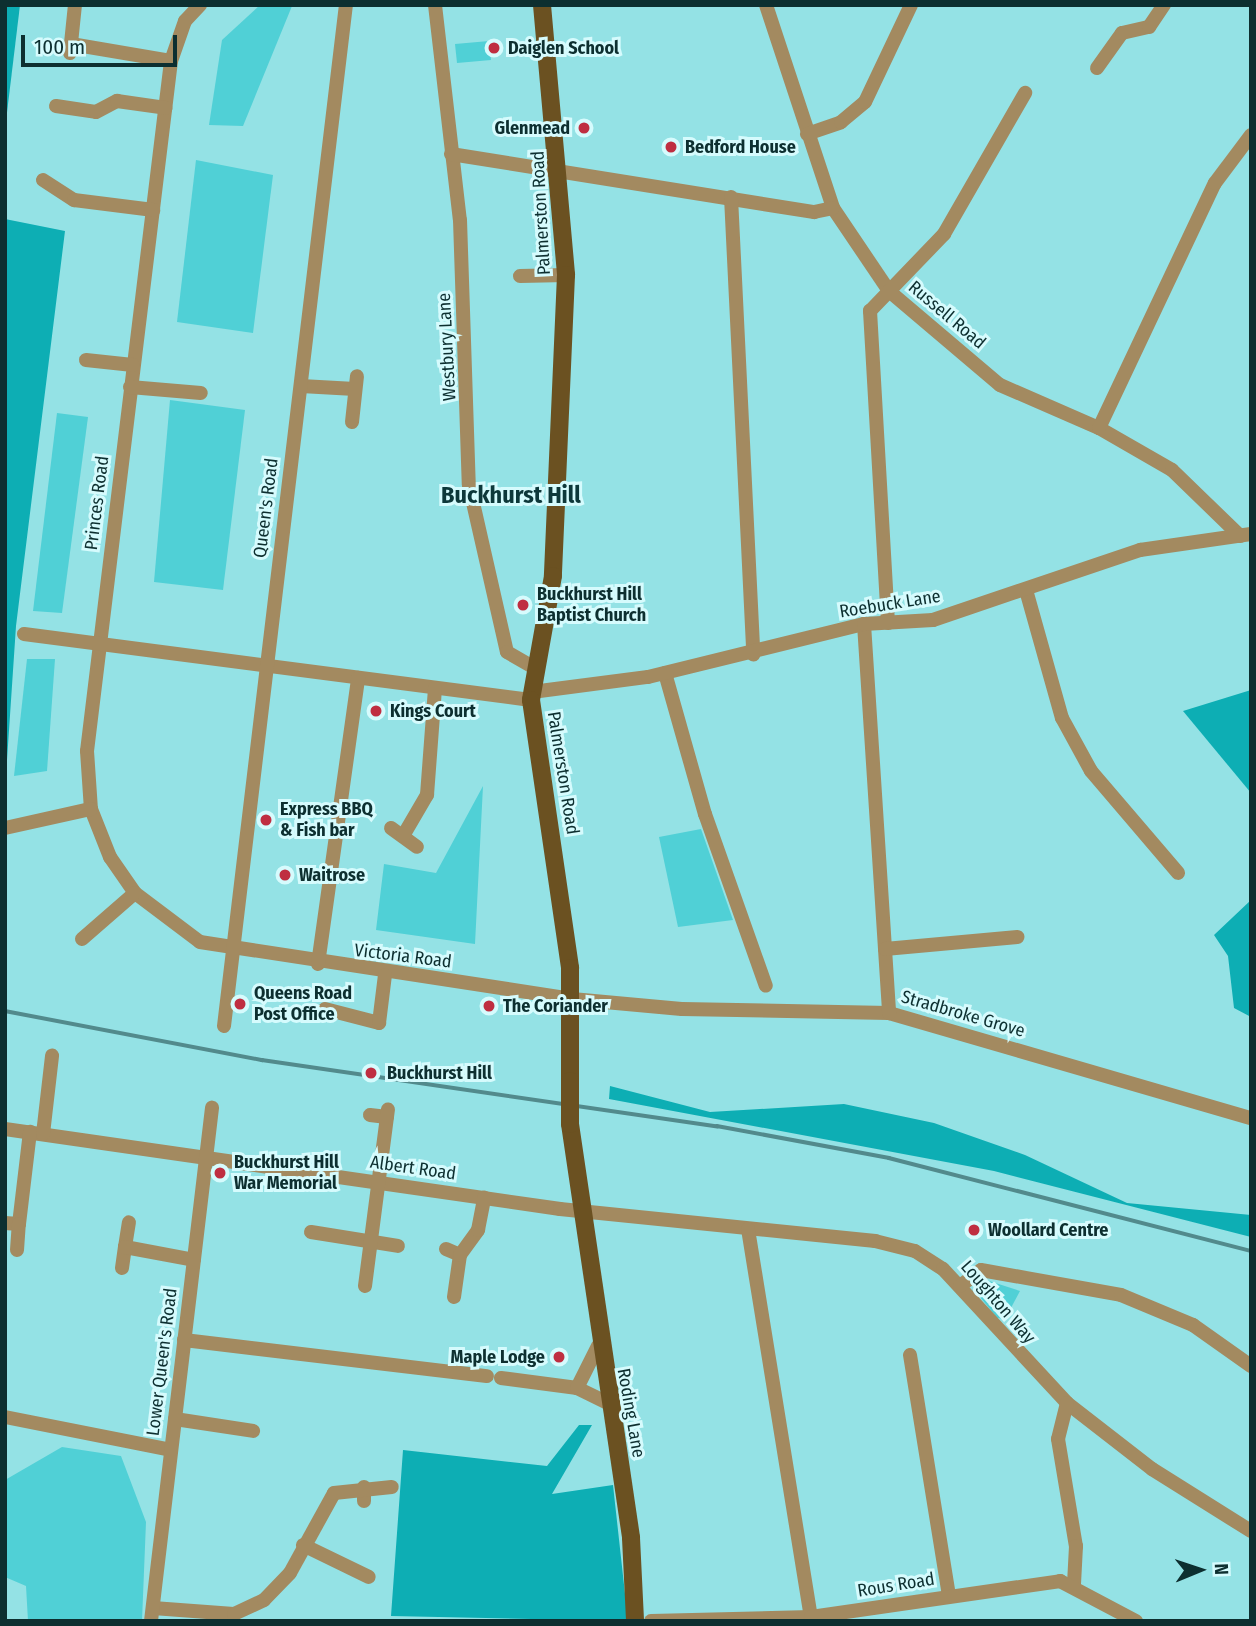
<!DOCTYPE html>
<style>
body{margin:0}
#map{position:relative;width:1256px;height:1626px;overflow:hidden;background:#94e2e5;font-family:"Fira Sans Condensed",sans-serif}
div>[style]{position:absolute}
.green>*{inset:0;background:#50d0d6}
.forest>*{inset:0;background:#0daeb4}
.minor>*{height:14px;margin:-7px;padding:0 7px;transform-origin:7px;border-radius:7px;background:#a38a60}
.major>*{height:18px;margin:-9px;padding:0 9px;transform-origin:9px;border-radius:9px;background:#6b5121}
.rail>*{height:3.5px;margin:-1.75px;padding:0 1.75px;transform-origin:1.75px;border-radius:1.75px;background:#528a8c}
.major-bridge>*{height:18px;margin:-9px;padding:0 9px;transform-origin:9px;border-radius:9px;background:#6b5121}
.dots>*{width:19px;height:19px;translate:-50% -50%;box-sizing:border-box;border:4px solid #d6fbfd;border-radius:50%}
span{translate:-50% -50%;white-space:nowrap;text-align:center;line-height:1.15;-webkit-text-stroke:6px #d6fbfd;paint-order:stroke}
.poi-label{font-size:18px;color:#0d2f30;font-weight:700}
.left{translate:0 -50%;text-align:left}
.right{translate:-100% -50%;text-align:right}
.street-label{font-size:18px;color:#0d2f30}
.district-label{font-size:24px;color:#0d383a;font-weight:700}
.frame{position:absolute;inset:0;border:7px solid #0d2f30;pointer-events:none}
.north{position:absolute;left:1165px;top:1535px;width:70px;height:70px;-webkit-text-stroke:5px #d6fbfd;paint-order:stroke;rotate:88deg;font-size:19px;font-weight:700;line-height:28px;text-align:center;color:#0d2f30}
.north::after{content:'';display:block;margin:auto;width:24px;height:32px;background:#0d2f30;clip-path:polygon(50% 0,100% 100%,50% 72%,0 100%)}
.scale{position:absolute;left:21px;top:35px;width:156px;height:32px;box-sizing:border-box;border:4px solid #0d2f30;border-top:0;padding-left:9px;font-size:21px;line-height:24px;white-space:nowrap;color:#0d2f30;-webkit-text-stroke:5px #d6fbfd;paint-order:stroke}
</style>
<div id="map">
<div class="green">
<div style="clip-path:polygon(260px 5px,292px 6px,243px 126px,209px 125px,222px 40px)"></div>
<div style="clip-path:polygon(489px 41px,491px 60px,457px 63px,455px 44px)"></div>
<div style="clip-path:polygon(196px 160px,273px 175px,253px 333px,177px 322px)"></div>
<div style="clip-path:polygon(170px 400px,245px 410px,223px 590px,154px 582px)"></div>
<div style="clip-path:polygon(57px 413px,88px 417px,62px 613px,33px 611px)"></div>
<div style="clip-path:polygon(27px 659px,55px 659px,47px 771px,14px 776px)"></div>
<div style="clip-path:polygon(483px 786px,475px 944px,376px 930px,384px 864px,436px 873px)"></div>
<div style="clip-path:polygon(701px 829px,733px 920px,678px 927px,659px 837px)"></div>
<div style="clip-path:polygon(983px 1279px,1020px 1291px,1005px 1319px,997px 1318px,976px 1292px)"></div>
<div style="clip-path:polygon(62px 1447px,121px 1456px,146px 1522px,142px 1621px,28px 1621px,26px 1586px,5px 1577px,5px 1480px)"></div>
</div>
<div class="forest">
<div style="clip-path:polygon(5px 5px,20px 5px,5px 129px)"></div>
<div style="clip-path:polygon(5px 219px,65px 231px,16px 626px,5px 790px)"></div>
<div style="clip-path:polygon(1251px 690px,1251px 793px,1183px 711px)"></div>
<div style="clip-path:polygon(1251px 900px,1251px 1017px,1234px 1008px,1228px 956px,1214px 935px)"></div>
<div style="clip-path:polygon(610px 1086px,710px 1112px,844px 1104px,934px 1123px,1025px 1155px,1127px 1203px,1251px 1215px,1251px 1237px,994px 1171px,609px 1099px)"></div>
<div style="clip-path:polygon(579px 1425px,592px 1425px,552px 1494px,613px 1485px,628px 1621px,391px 1616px,403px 1450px,547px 1466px)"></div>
</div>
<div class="minor">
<div style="left:200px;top:5px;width:22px;rotate:133deg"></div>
<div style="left:185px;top:21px;width:42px;rotate:109.3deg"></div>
<div style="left:171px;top:61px;width:695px;rotate:96.94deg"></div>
<div style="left:87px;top:751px;width:58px;rotate:86.1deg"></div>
<div style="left:91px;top:809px;width:52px;rotate:68.4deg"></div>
<div style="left:110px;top:857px;width:44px;rotate:55.2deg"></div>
<div style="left:135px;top:893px;width:81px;rotate:37deg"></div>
<div style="left:200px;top:942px;width:376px;rotate:8.7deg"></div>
<div style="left:572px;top:999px;width:110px;rotate:5.2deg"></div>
<div style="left:682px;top:1009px;width:207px;rotate:1.1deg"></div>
<div style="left:889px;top:1013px;width:377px;rotate:16.2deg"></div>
<div style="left:435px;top:5px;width:216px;rotate:83.4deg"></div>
<div style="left:460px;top:220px;width:265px;rotate:88.1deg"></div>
<div style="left:469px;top:485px;width:171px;rotate:77.2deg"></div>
<div style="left:507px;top:652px;width:32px;rotate:30deg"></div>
<div style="left:766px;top:5px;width:214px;rotate:71.7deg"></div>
<div style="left:833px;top:208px;width:100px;rotate:56deg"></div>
<div style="left:889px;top:291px;width:145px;rotate:40.3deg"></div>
<div style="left:1000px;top:385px;width:108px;rotate:23.5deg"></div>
<div style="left:1099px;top:428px;width:84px;rotate:29.9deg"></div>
<div style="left:1172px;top:470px;width:95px;rotate:44.1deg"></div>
<div style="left:71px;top:44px;width:101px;rotate:9.6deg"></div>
<div style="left:70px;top:53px;width:48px;rotate:-84.1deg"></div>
<div style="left:1097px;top:68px;width:43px;rotate:-54.5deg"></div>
<div style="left:1122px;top:33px;width:28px;rotate:-13deg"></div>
<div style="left:1149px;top:27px;width:27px;rotate:-56deg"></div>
<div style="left:56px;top:106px;width:40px;rotate:8.5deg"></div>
<div style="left:96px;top:112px;width:24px;rotate:-28deg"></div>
<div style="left:117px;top:101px;width:49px;rotate:8.1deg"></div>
<div style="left:807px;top:134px;width:36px;rotate:-19deg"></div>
<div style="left:841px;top:122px;width:31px;rotate:-40deg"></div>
<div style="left:865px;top:102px;width:107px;rotate:-64.6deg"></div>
<div style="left:451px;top:154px;width:368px;rotate:9.1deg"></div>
<div style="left:814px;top:212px;width:19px;rotate:-12deg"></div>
<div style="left:43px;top:180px;width:37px;rotate:33deg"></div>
<div style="left:74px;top:200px;width:80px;rotate:7.2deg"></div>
<div style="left:731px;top:197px;width:458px;rotate:87.2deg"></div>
<div style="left:520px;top:276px;width:46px;rotate:-1.2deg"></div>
<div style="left:86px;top:360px;width:47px;rotate:6.1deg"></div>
<div style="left:301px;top:386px;width:54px;rotate:3.2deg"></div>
<div style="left:130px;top:387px;width:71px;rotate:4.8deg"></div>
<div style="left:352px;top:422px;width:46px;rotate:-83.8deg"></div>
<div style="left:1099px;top:428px;width:271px;rotate:-64.7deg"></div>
<div style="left:1215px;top:183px;width:60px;rotate:-53.1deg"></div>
<div style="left:1026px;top:590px;width:133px;rotate:74.3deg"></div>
<div style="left:1062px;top:718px;width:60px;rotate:61.3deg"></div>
<div style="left:1091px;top:771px;width:134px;rotate:49.5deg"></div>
<div style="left:888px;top:623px;width:313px;rotate:-93.3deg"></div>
<div style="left:870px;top:311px;width:107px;rotate:-46.1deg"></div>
<div style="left:944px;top:234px;width:163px;rotate:-60.1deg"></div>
<div style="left:864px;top:624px;width:390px;rotate:86.3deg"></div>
<div style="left:24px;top:634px;width:511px;rotate:7.42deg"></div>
<div style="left:665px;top:673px;width:147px;rotate:74.2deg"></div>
<div style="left:705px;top:814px;width:182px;rotate:70.5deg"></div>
<div style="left:532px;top:692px;width:117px;rotate:-7.4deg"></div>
<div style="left:648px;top:677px;width:222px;rotate:-13.8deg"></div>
<div style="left:864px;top:624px;width:69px;rotate:-3.3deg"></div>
<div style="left:933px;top:620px;width:219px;rotate:-18.7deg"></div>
<div style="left:1140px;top:550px;width:112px;rotate:-8.2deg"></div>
<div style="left:5px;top:828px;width:88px;rotate:-12.5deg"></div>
<div style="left:391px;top:828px;width:32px;rotate:36deg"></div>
<div style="left:403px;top:836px;width:48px;rotate:-59.7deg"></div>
<div style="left:427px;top:795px;width:107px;rotate:-85.7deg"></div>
<div style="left:82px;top:939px;width:70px;rotate:-41deg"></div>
<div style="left:885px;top:949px;width:133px;rotate:-5.2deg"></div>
<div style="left:318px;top:964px;width:289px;rotate:-82deg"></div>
<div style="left:325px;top:1009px;width:56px;rotate:14.5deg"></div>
<div style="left:379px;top:1023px;width:48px;rotate:-82.9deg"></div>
<div style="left:224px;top:1026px;width:1028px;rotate:-83.19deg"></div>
<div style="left:370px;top:1115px;width:17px;rotate:7deg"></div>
<div style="left:5px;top:1129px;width:561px;rotate:8.2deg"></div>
<div style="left:560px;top:1209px;width:317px;rotate:5.8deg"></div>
<div style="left:875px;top:1241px;width:41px;rotate:14deg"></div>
<div style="left:915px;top:1251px;width:33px;rotate:33deg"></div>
<div style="left:943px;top:1269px;width:183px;rotate:47.2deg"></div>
<div style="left:1067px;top:1403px;width:108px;rotate:37.8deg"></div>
<div style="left:1152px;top:1469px;width:117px;rotate:32.1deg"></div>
<div style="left:43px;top:1134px;width:79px;rotate:-83.4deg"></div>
<div style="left:5px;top:1223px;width:14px;rotate:4deg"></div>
<div style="left:19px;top:1224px;width:93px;rotate:-83.2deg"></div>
<div style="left:748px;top:1229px;width:393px;rotate:80.8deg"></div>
<div style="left:311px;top:1232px;width:88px;rotate:9.1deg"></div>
<div style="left:125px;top:1247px;width:25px;rotate:-81deg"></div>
<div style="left:446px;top:1249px;width:15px;rotate:23deg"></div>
<div style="left:17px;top:1250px;width:26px;rotate:-86deg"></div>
<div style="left:122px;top:1268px;width:21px;rotate:-82deg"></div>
<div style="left:125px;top:1247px;width:70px;rotate:10.7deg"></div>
<div style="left:365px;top:1286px;width:178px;rotate:-82.6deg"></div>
<div style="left:960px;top:1286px;width:26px;rotate:-37deg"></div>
<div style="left:981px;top:1270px;width:142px;rotate:10.1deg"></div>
<div style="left:1121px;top:1295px;width:78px;rotate:22.6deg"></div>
<div style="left:1193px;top:1325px;width:71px;rotate:35.3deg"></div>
<div style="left:454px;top:1297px;width:42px;rotate:-81.9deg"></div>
<div style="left:460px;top:1255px;width:31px;rotate:-54deg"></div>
<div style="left:478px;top:1230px;width:33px;rotate:-79deg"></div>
<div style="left:184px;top:1340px;width:305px;rotate:6.8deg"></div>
<div style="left:910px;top:1355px;width:244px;rotate:80.8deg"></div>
<div style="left:501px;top:1378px;width:77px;rotate:7.5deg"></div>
<div style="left:577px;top:1388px;width:34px;rotate:26deg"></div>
<div style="left:577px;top:1388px;width:47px;rotate:-63.4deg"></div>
<div style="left:1067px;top:1403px;width:37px;rotate:104deg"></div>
<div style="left:1058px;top:1439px;width:109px;rotate:80.5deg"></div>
<div style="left:1076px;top:1546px;width:38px;rotate:93deg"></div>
<div style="left:5px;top:1417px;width:169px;rotate:11.2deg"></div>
<div style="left:175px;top:1419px;width:79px;rotate:8.7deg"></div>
<div style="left:364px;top:1501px;width:14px;rotate:-90deg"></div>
<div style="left:303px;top:1545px;width:73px;rotate:25.9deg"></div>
<div style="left:153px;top:1608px;width:81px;rotate:4.2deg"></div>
<div style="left:234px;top:1614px;width:33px;rotate:-25deg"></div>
<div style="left:264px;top:1600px;width:37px;rotate:-46deg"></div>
<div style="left:290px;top:1573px;width:91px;rotate:-61.2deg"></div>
<div style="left:334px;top:1493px;width:58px;rotate:-5.9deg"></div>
<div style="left:151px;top:1621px;width:517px;rotate:-83.22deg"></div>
<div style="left:651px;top:1621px;width:160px;rotate:-1.4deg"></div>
<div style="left:811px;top:1617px;width:252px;rotate:-8.2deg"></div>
<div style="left:1060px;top:1581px;width:86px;rotate:27.8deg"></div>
</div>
<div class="major">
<div style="left:542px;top:5px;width:271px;rotate:84.9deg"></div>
<div style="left:566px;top:275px;width:301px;rotate:92.5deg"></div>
<div style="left:553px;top:576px;width:126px;rotate:100.1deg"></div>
<div style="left:531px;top:700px;width:271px;rotate:81.7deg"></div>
<div style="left:570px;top:968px;width:113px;rotate:90deg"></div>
<div style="left:570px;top:1124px;width:418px;rotate:81.6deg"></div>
<div style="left:631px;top:1538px;width:83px;rotate:87.2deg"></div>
</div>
<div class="rail">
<div style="left:5px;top:1011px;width:262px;rotate:10.8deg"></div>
<div style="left:262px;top:1060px;width:460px;rotate:8.3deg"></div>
<div style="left:717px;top:1126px;width:175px;rotate:10.5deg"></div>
<div style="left:889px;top:1158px;width:374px;rotate:14.4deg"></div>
</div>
<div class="major-bridge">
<div style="left:570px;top:1081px;width:43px;rotate:90deg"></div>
</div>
<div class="dots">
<div style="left:494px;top:48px;background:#bf2e41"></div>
<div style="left:584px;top:128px;background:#bf2e41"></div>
<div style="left:671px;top:147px;background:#bf2e41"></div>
<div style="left:523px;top:605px;background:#bf2e41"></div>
<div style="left:376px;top:711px;background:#bf2e41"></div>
<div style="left:266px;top:820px;background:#bf2e41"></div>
<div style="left:285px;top:875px;background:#bf2e41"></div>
<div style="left:240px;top:1004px;background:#bf2e41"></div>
<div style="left:489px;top:1006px;background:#bf2e41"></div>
<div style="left:371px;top:1073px;background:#bf2e41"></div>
<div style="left:220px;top:1173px;background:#bf2e41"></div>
<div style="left:974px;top:1230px;background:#bf2e41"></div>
<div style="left:559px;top:1357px;background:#bf2e41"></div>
</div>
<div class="poi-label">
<span class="left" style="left:508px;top:48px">Daiglen School</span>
<span class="right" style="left:570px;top:128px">Glenmead</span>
<span class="left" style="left:685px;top:147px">Bedford House</span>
<span class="left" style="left:537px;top:605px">Buckhurst Hill<br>Baptist Church</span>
<span class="left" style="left:390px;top:711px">Kings Court</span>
<span class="left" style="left:280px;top:820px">Express BBQ<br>&amp; Fish bar</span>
<span class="left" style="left:299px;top:875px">Waitrose</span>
<span class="left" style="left:254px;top:1004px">Queens Road<br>Post Office</span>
<span class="left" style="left:503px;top:1006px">The Coriander</span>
<span class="left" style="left:387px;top:1073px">Buckhurst Hill</span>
<span class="left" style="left:234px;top:1173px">Buckhurst Hill<br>War Memorial</span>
<span class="left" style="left:988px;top:1230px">Woollard Centre</span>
<span class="right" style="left:545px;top:1357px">Maple Lodge</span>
</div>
<div class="street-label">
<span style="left:541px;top:213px;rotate:-93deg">Palmerston Road</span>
<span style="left:947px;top:315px;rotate:40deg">Russell Road</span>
<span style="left:447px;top:347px;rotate:-93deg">Westbury Lane</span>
<span style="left:97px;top:503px;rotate:-83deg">Princes Road</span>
<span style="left:266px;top:508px;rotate:-83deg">Queen's Road</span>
<span style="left:890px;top:604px;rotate:-9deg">Roebuck Lane</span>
<span style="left:563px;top:773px;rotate:81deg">Palmerston Road</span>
<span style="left:403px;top:956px;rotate:7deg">Victoria Road</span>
<span style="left:963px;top:1014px;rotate:16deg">Stradbroke Grove</span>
<span style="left:413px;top:1168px;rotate:8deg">Albert Road</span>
<span style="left:998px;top:1302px;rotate:49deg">Loughton Way</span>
<span style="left:162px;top:1362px;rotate:-83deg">Lower Queen's Road</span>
<span style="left:631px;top:1413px;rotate:80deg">Roding Lane</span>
<span style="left:896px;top:1585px;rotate:-9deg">Rous Road</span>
</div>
<div class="district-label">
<span style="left:511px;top:496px">Buckhurst Hill</span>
</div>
<div class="frame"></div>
<div class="north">N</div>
<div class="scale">100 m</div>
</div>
